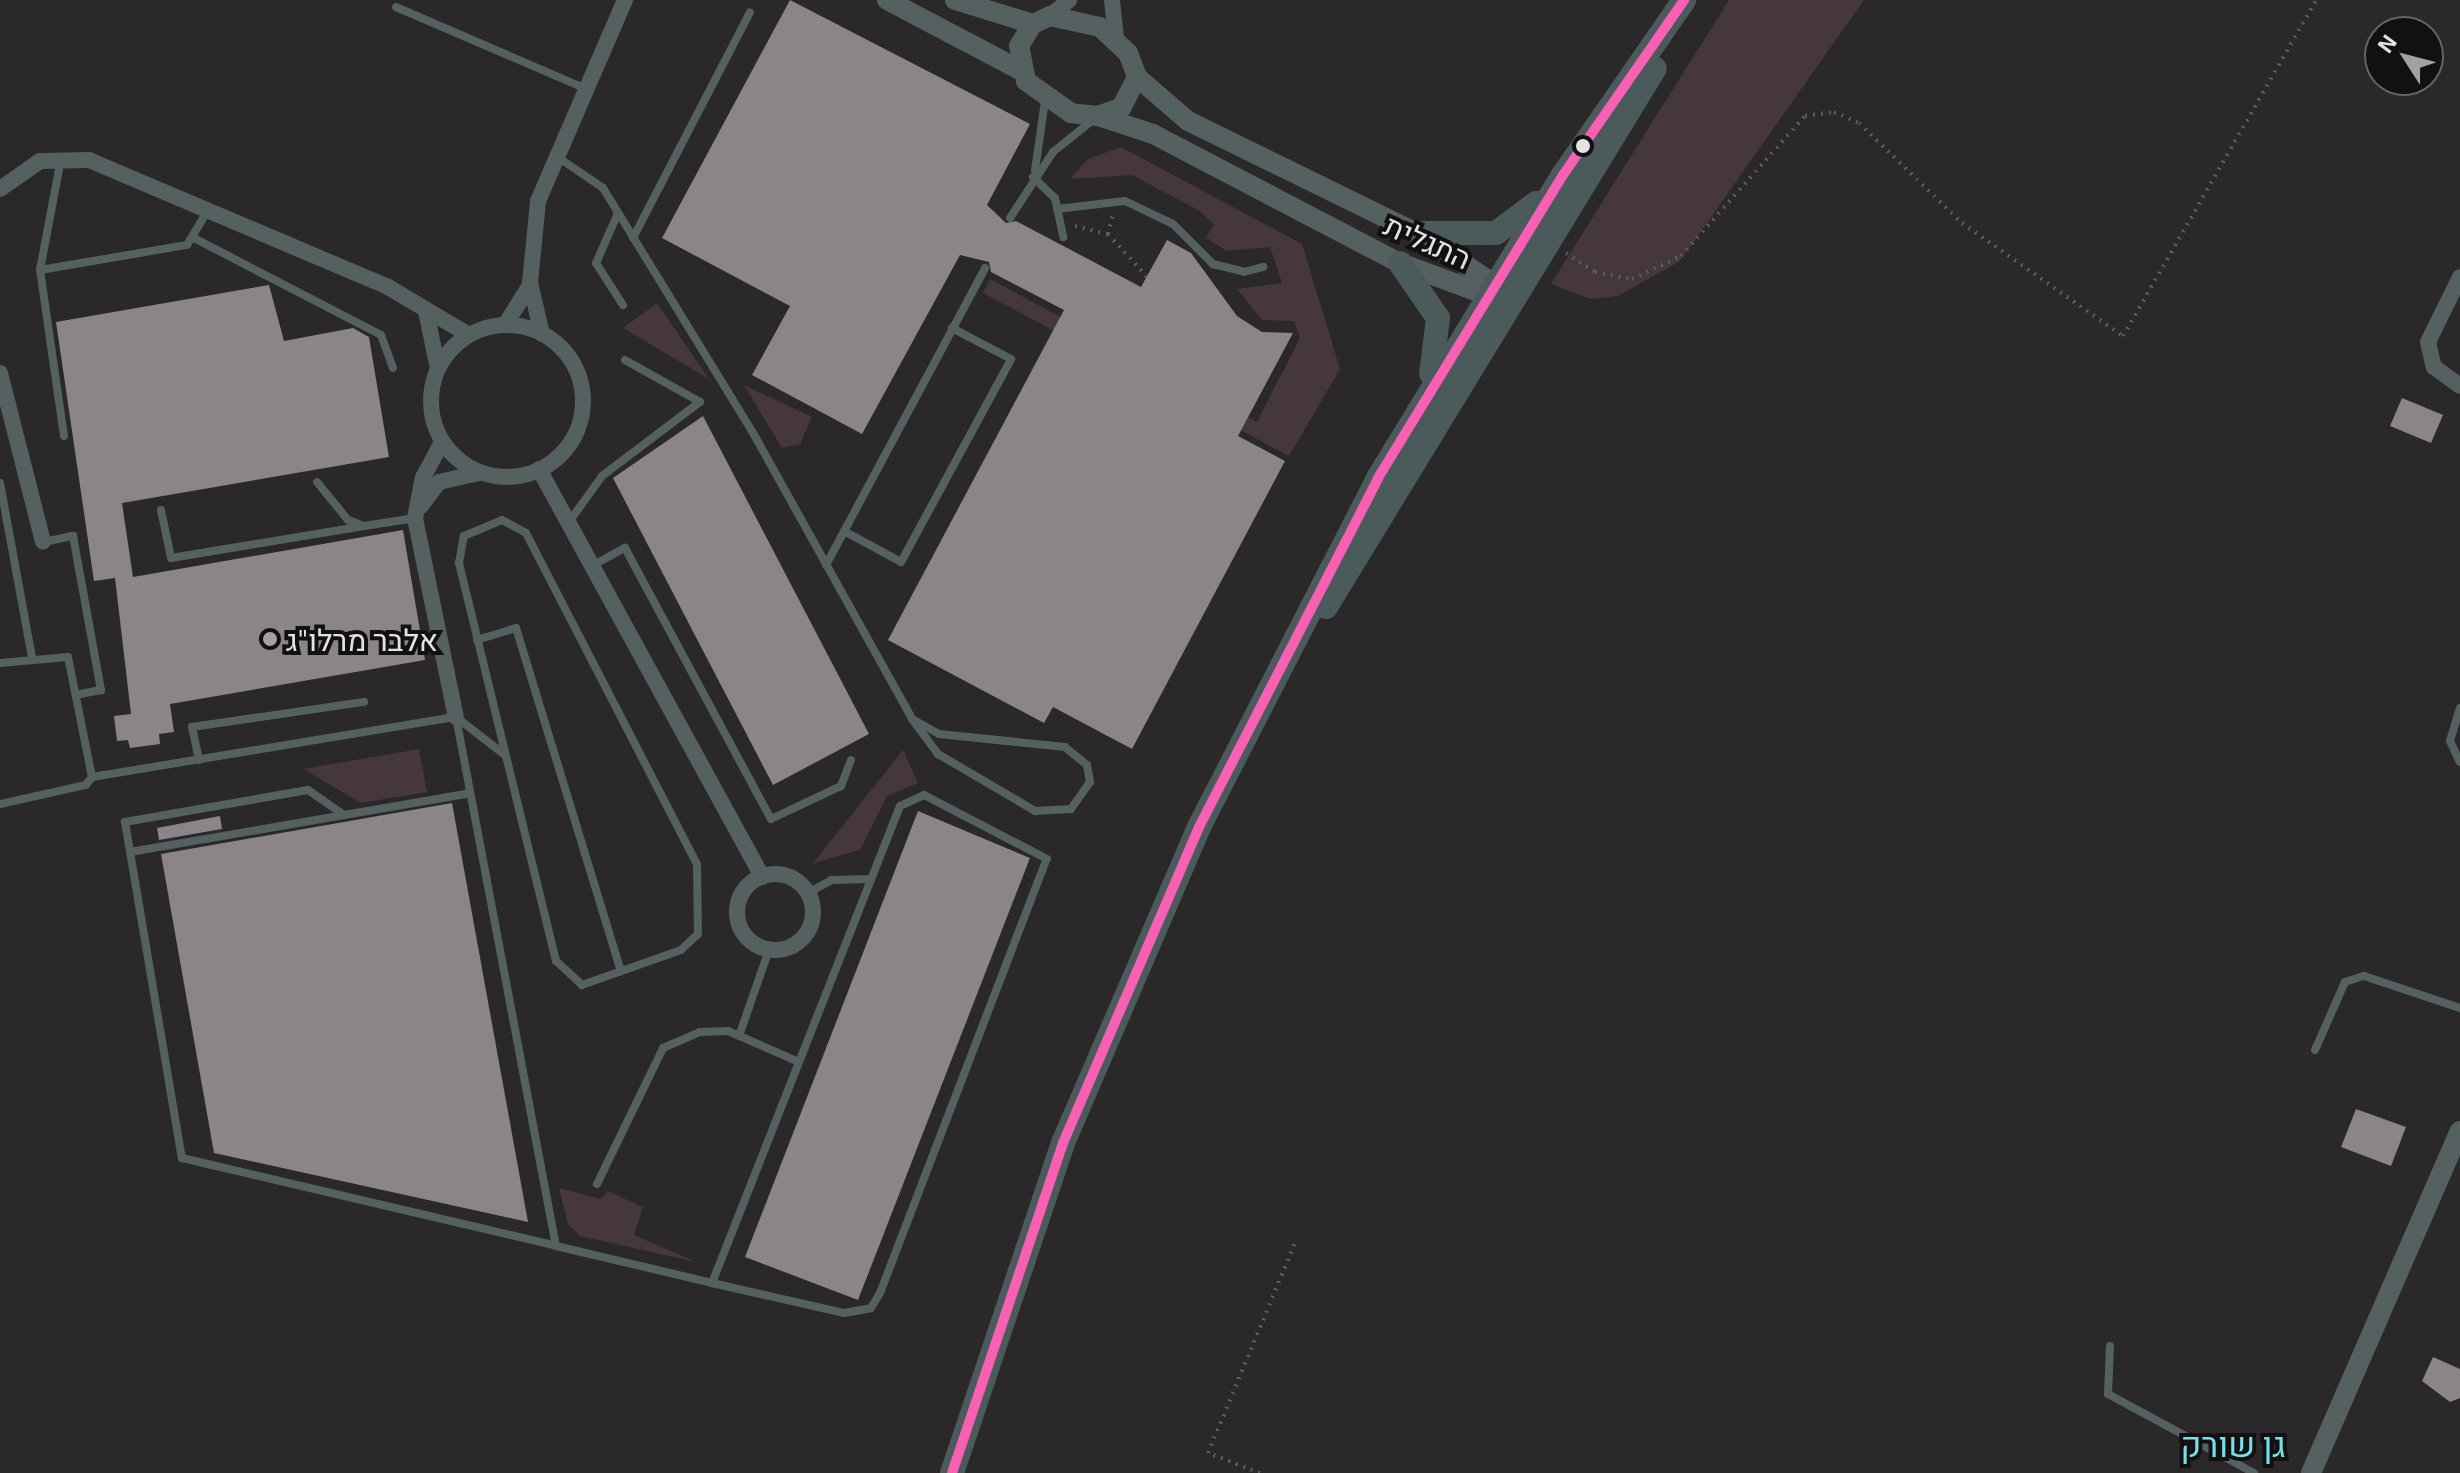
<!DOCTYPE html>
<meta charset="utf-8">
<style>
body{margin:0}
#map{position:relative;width:2460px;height:1473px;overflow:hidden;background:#2a2829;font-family:"Exo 2",Heebo,sans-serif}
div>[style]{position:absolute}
.green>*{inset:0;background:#46373f}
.building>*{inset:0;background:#8b8488}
.path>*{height:4px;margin-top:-2px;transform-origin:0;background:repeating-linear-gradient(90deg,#585e5f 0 2px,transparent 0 8px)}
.service>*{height:8px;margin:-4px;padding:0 4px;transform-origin:4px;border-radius:4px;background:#556060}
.minor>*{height:16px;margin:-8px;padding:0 8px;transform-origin:8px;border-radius:8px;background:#556060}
.minor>.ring{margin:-8px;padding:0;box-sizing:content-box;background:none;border:16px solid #556060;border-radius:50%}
.tertiary>*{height:20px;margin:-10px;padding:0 10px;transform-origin:10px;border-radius:10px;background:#556060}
.secondary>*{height:24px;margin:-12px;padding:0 12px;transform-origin:12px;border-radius:12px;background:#4b5a5a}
.bus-1>*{height:10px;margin:-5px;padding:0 5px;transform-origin:5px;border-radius:5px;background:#f860b3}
.dots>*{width:22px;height:22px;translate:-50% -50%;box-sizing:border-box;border:4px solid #121011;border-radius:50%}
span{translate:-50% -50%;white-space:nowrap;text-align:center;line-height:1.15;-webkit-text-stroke:8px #121011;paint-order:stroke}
.street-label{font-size:30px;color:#e5e2e3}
.poi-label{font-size:30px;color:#e5e2e3}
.left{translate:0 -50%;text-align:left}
.quarter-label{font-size:34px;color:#74e0e7}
.north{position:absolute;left:2364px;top:16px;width:80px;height:80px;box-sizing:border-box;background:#121011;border:2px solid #666465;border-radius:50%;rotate:306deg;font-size:22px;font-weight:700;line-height:32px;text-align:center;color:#e5e2e3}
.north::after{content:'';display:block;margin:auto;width:28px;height:36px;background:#a4a1a2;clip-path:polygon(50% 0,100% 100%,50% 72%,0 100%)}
</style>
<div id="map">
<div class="green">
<div style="clip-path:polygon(1729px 0,1864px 0,1680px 261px,1618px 296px,1591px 299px,1551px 284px)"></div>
<div style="clip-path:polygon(1121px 147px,1302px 244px,1340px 369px,1289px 456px,983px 293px,990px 279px,1257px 422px,1300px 338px,1294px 321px,1262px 320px,1237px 289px,1282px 283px,1270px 247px,1227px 251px,1206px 238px,1214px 224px,1198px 210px,1132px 175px,1070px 179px,1088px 159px)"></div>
<div style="clip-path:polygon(657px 303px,709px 379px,623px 328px)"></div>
<div style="clip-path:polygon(744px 385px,812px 417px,800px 444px,782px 448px)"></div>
<div style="clip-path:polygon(419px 749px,427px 792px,361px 803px,303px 769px)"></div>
<div style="clip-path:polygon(903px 750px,918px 783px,887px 796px,860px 850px,813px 863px)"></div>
<div style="clip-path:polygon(559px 1188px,601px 1199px,608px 1191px,643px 1207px,634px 1235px,696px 1262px,580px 1236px,568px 1224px)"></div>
</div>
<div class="building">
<div style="clip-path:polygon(790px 0,1030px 124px,987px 205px,1006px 223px,1016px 221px,1141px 287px,1167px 240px,1191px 253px,1237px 316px,1262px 332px,1293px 333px,1238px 436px,1285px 461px,1132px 749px,1053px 707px,1044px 723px,888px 640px,1064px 310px,991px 272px,989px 262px,960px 255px,862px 434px,752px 375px,790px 306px,662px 238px)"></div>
<div style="clip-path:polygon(269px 285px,284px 341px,353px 328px,369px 337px,389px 457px,122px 503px,133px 577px,403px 530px,425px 660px,170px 704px,174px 732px,159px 734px,160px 744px,130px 748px,128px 740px,117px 741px,114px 716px,131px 714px,115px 578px,94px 581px,56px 322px)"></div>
<div style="clip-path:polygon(2402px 398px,2443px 415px,2431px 443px,2390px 426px)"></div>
<div style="clip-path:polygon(703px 416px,869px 734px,773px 785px,613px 478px)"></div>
<div style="clip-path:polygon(452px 803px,528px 1222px,214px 1153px,161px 854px)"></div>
<div style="clip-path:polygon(918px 811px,1030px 858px,858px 1300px,745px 1257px)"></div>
<div style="clip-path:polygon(220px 816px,222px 829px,159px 840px,157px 828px)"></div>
<div style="clip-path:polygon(2356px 1109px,2406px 1127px,2391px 1166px,2341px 1147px)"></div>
<div style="clip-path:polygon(2433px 1357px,2460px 1369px,2460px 1398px,2450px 1402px,2422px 1381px)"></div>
</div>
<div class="path">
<div style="left:1075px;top:226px;width:34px;rotate:14deg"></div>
<div style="left:1108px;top:234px;width:58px;rotate:47.8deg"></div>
<div style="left:1108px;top:234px;width:21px;rotate:-76deg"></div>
<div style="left:1566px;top:253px;width:35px;rotate:33deg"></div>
<div style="left:1595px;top:272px;width:38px;rotate:11deg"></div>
<div style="left:1632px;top:279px;width:54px;rotate:-25.1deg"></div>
<div style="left:1681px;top:256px;width:187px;rotate:-48.5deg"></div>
<div style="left:1805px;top:116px;width:29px;rotate:-8deg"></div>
<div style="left:1834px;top:112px;width:27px;rotate:24deg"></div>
<div style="left:1859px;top:123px;width:144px;rotate:44.2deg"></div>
<div style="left:1962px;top:223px;width:197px;rotate:35.1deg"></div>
<div style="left:2123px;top:336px;width:387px;rotate:-60.1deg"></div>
<div style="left:1260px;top:1473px;width:56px;rotate:-159deg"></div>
<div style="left:1208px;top:1453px;width:227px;rotate:-67.5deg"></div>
</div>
<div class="service">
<div style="left:396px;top:7px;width:207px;rotate:23.3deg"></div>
<div style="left:556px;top:156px;width:57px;rotate:34.2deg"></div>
<div style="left:603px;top:188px;width:285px;rotate:58.5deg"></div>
<div style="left:752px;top:431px;width:329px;rotate:60.9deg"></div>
<div style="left:912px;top:719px;width:44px;rotate:53.4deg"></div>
<div style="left:938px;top:754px;width:113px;rotate:30.4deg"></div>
<div style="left:1035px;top:811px;width:36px;rotate:-3deg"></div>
<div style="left:1071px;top:809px;width:33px;rotate:-55deg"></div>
<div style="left:1090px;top:782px;width:17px;rotate:-100deg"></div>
<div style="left:1087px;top:765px;width:28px;rotate:-141deg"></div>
<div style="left:1065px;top:747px;width:127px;rotate:-174.1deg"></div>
<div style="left:939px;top:734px;width:31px;rotate:-151deg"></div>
<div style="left:1035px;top:170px;width:70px;rotate:-81.8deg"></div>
<div style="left:1033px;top:177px;width:30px;rotate:44deg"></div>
<div style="left:1055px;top:198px;width:40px;rotate:78deg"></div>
<div style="left:1057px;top:209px;width:68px;rotate:-6.7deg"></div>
<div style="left:1125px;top:201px;width:53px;rotate:25.6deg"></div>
<div style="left:1173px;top:224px;width:57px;rotate:45deg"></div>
<div style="left:1213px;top:264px;width:32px;rotate:14deg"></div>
<div style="left:1244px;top:272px;width:20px;rotate:-15deg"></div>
<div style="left:618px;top:213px;width:55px;rotate:113.7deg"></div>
<div style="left:596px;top:263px;width:50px;rotate:57.3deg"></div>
<div style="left:1010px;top:218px;width:79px;rotate:-56.9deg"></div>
<div style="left:1053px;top:152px;width:53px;rotate:-38.8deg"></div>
<div style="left:192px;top:237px;width:213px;rotate:27.4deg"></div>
<div style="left:381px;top:335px;width:35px;rotate:70deg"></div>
<div style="left:633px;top:238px;width:254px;rotate:-62.6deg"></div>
<div style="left:40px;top:270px;width:113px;rotate:-79.3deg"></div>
<div style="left:64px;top:436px;width:168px;rotate:-98.2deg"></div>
<div style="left:40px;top:270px;width:149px;rotate:-9.7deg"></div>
<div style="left:187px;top:245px;width:41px;rotate:-59deg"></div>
<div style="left:317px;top:482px;width:49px;rotate:50.8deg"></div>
<div style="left:348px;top:520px;width:17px;rotate:21deg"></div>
<div style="left:364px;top:526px;width:52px;rotate:-8.9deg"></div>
<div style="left:0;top:483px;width:177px;rotate:79.6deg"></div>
<div style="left:161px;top:510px;width:49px;rotate:78.2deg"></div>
<div style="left:171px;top:558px;width:196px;rotate:-9.4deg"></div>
<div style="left:502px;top:520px;width:27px;rotate:28deg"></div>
<div style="left:526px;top:533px;width:373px;rotate:62.7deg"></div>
<div style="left:697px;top:865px;width:69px;rotate:89.2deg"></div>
<div style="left:698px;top:934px;width:23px;rotate:137deg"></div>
<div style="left:681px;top:950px;width:105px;rotate:160.5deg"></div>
<div style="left:582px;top:985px;width:35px;rotate:-137deg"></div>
<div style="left:556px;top:961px;width:410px;rotate:-103.7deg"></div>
<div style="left:459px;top:563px;width:27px;rotate:-80deg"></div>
<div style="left:464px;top:536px;width:41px;rotate:-22.8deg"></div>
<div style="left:569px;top:522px;width:57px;rotate:-54.3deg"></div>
<div style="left:602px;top:476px;width:123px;rotate:-37.1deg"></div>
<div style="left:700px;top:402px;width:86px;rotate:-150.8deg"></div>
<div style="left:844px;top:531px;width:65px;rotate:28.5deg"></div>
<div style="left:901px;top:562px;width:231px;rotate:-61.5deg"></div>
<div style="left:1011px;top:359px;width:67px;rotate:-152.3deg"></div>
<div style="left:44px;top:542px;width:30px;rotate:-12deg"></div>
<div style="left:73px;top:536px;width:157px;rotate:79.7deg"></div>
<div style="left:101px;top:690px;width:25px;rotate:169deg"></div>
<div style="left:826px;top:565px;width:337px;rotate:-61.8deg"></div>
<div style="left:592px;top:566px;width:38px;rotate:-29deg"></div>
<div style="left:625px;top:548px;width:308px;rotate:61.7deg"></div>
<div style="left:771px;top:819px;width:77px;rotate:-25.2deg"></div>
<div style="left:841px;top:786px;width:28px;rotate:-69deg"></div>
<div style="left:477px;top:640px;width:41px;rotate:-17.1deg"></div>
<div style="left:516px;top:628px;width:359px;rotate:73deg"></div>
<div style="left:0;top:663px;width:68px;rotate:-5deg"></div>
<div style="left:68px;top:657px;width:122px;rotate:78.7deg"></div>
<div style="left:92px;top:777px;width:369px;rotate:-9.4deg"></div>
<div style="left:456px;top:717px;width:62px;rotate:37.8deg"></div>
<div style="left:2460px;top:708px;width:34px;rotate:107deg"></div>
<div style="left:2450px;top:741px;width:23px;rotate:65deg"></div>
<div style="left:456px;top:717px;width:538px;rotate:79.3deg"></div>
<div style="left:199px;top:760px;width:34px;rotate:-102deg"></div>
<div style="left:192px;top:727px;width:174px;rotate:-8.3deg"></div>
<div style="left:0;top:804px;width:88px;rotate:-12.5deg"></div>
<div style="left:86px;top:785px;width:10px;rotate:-53deg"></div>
<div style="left:344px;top:815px;width:44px;rotate:-145.2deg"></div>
<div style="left:308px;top:790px;width:186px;rotate:170.1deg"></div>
<div style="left:125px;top:822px;width:341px;rotate:80.4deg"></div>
<div style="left:182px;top:1158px;width:384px;rotate:13.2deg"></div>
<div style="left:556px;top:1246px;width:160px;rotate:13.3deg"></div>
<div style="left:712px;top:1283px;width:135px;rotate:12.8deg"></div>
<div style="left:844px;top:1313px;width:27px;rotate:-10deg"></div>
<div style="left:871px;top:1308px;width:17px;rotate:-59deg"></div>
<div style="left:880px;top:1293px;width:465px;rotate:-69deg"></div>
<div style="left:1047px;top:859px;width:139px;rotate:-152.5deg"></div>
<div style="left:924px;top:795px;width:26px;rotate:155deg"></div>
<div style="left:900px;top:806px;width:513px;rotate:111.51deg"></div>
<div style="left:130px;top:852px;width:345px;rotate:-9.8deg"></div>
<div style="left:808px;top:893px;width:26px;rotate:-29deg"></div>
<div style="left:831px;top:880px;width:40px;rotate:-1.4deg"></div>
<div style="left:739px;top:1036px;width:91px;rotate:-70.8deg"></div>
<div style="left:2315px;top:1050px;width:74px;rotate:-66.2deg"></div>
<div style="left:2345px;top:982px;width:20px;rotate:-18deg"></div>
<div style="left:2364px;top:976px;width:101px;rotate:18.4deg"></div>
<div style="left:597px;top:1184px;width:151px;rotate:-64.1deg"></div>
<div style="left:663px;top:1048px;width:40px;rotate:-23.4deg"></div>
<div style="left:700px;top:1032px;width:28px;rotate:-2deg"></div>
<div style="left:728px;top:1031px;width:77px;rotate:23.6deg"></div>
<div style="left:2110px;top:1346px;width:48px;rotate:92.4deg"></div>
<div style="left:2108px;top:1394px;width:166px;rotate:28.4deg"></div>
</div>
<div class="minor">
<div style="left:1112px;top:0;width:39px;rotate:84deg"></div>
<div style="left:1050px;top:16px;width:25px;rotate:-40deg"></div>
<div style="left:0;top:189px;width:49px;rotate:-35deg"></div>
<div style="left:40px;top:161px;width:49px;rotate:-1.2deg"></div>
<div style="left:89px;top:160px;width:325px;rotate:23deg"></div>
<div style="left:388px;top:287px;width:94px;rotate:30.7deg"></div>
<div style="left:2460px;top:277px;width:72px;rotate:116.2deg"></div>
<div style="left:2428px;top:342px;width:26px;rotate:77deg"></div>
<div style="left:2434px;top:367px;width:32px;rotate:36deg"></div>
<div style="left:426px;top:311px;width:59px;rotate:78.3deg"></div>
<div style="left:505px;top:325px;width:47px;rotate:-58deg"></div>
<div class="ring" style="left:431px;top:325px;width:136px;height:136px"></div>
<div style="left:542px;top:334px;width:52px;rotate:-103.2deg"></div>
<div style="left:530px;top:283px;width:82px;rotate:-84.4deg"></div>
<div style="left:538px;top:201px;width:219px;rotate:-66.6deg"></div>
<div style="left:0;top:373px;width:174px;rotate:75.7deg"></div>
<div style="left:442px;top:442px;width:40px;rotate:118deg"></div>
<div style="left:423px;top:477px;width:42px;rotate:101deg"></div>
<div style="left:415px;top:518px;width:203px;rotate:78.4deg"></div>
<div style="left:539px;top:469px;width:465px;rotate:61.3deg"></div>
<div style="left:421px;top:506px;width:30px;rotate:-53deg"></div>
<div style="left:439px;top:482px;width:41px;rotate:-12.7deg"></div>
<div class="ring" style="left:737px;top:874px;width:60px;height:60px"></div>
</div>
<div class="tertiary">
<div style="left:887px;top:0;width:148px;rotate:27.8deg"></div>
<div style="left:955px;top:0;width:82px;rotate:17.1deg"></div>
<div style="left:1050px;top:16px;width:51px;rotate:12.4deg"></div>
<div style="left:1100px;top:27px;width:38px;rotate:43deg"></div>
<div style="left:1128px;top:53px;width:26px;rotate:69deg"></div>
<div style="left:1137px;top:77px;width:35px;rotate:117deg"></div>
<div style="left:1121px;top:108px;width:24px;rotate:161deg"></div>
<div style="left:1098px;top:116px;width:27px;rotate:-174deg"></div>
<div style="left:1071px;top:113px;width:55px;rotate:-144.6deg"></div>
<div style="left:1026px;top:81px;width:36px;rotate:-101deg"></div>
<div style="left:1019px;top:46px;width:26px;rotate:-58deg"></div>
<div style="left:1033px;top:24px;width:19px;rotate:-25deg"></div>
<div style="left:1137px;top:77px;width:67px;rotate:40.8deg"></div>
<div style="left:1188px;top:121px;width:255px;rotate:26.1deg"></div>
<div style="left:1417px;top:233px;width:105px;rotate:33.4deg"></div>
<div style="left:1098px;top:116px;width:58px;rotate:18.1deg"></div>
<div style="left:1153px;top:134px;width:279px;rotate:27.6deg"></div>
<div style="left:1400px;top:263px;width:107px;rotate:20.3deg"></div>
<div style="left:2311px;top:1473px;width:373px;rotate:-66.5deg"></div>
</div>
<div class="secondary">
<div style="left:1417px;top:233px;width:79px"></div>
<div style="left:1496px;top:233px;width:50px;rotate:-36.9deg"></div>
<div style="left:1400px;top:263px;width:67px;rotate:55.4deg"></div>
<div style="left:1438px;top:318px;width:56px;rotate:97.1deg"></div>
<div style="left:1326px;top:607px;width:631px;rotate:-58.6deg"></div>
<div style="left:952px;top:1473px;width:348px;rotate:-71.4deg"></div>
<div style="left:1063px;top:1143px;width:344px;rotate:-66.7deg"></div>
<div style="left:1199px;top:827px;width:392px;rotate:-62.8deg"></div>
<div style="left:1378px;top:478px;width:355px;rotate:-58.6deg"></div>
<div style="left:1563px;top:175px;width:213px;rotate:-55.3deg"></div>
</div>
<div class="bus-1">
<div style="left:952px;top:1473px;width:348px;rotate:-71.4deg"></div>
<div style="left:1063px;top:1143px;width:344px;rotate:-66.7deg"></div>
<div style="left:1199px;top:827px;width:392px;rotate:-62.8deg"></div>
<div style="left:1378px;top:478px;width:355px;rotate:-58.6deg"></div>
<div style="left:1563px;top:175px;width:213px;rotate:-55.3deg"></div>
</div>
<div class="dots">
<div style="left:1583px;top:146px;background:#e5e2e3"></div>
<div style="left:270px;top:639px;background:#a4a1a2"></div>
</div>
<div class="street-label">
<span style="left:1428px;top:241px;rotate:24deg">התגלית</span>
</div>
<div class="poi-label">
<span class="left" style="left:286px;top:639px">אלבר מרלו"ג</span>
</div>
<div class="quarter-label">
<span style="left:2233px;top:1444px">גן שורק</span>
</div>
<div class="north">N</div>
</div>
